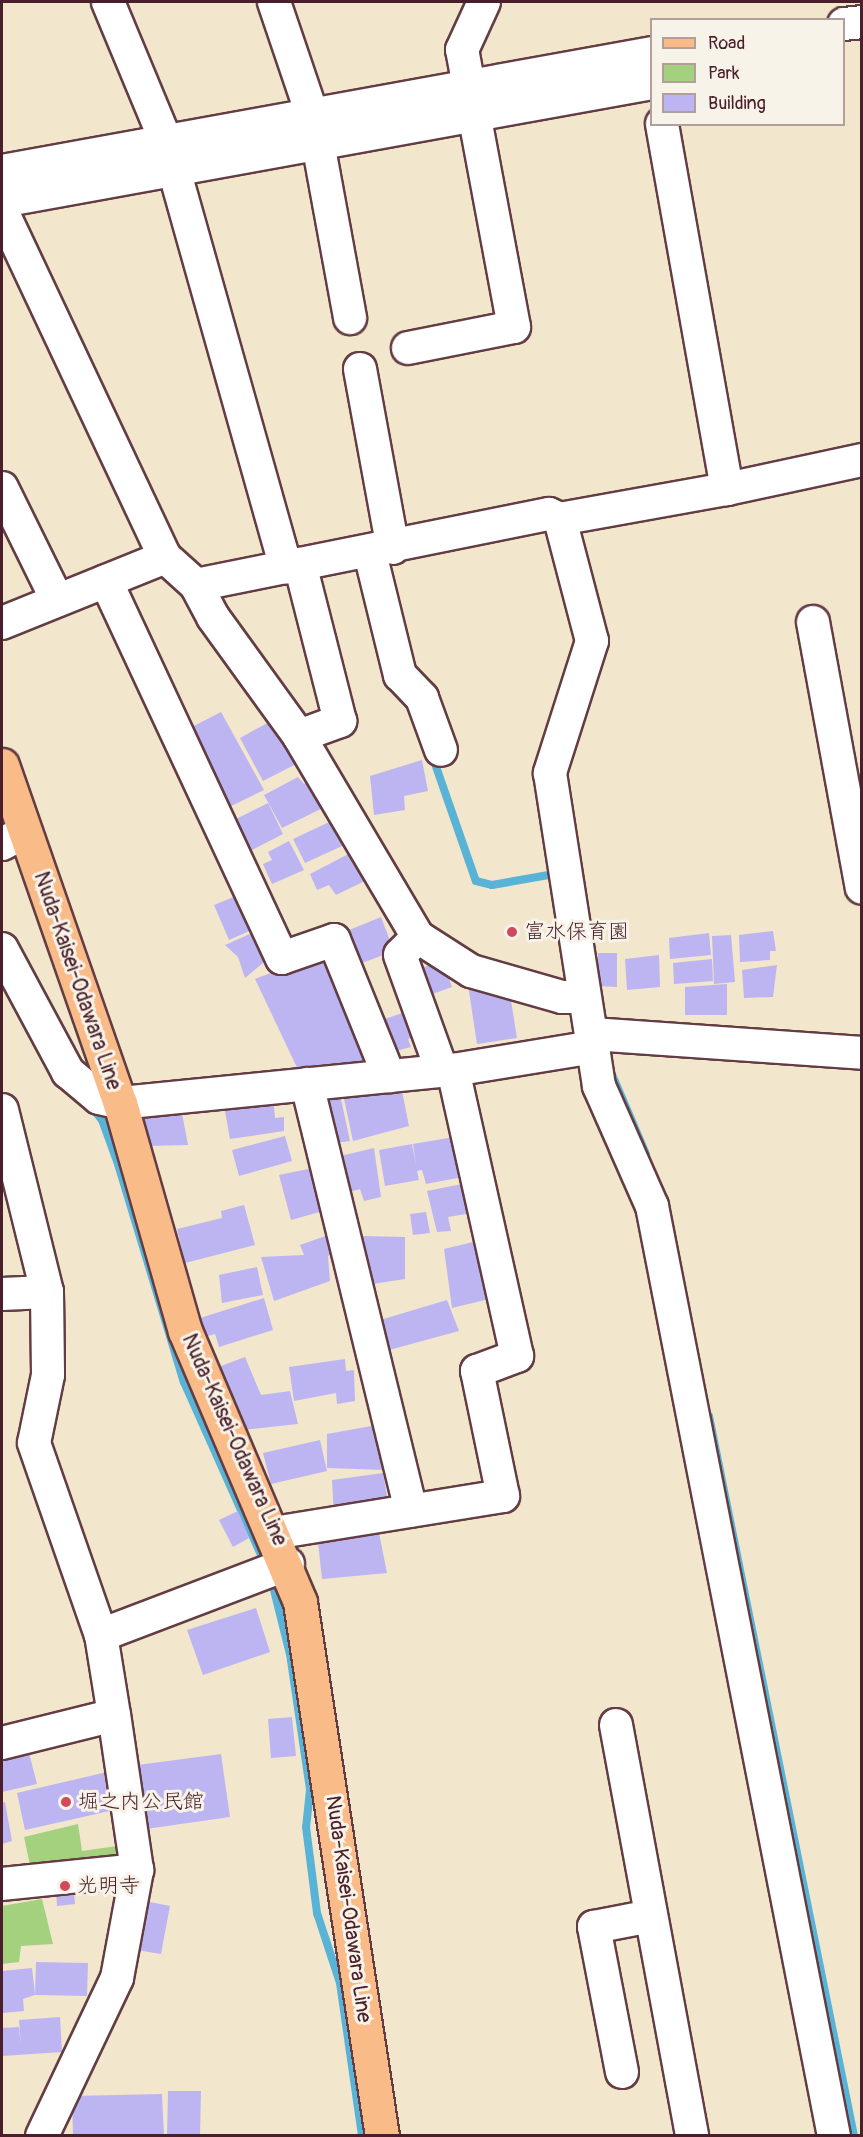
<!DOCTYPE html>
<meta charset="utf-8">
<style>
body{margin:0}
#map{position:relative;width:863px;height:2137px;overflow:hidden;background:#f2e6cd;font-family:Pangolin,"Klee One",sans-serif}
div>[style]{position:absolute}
.green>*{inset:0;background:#a4d17e}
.stream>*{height:8px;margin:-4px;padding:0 4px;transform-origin:4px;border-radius:4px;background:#59b3d7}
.building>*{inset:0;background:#bdb5f2}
.roads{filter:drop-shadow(2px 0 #633d43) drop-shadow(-2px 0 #633d43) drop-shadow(0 2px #633d43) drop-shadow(0 -2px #633d43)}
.minor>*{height:32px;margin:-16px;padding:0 16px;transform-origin:16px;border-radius:16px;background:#fff}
.major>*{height:33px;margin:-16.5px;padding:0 16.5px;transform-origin:16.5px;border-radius:16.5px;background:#f9bc89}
.dots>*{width:16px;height:16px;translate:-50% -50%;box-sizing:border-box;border:3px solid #f7f3e8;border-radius:50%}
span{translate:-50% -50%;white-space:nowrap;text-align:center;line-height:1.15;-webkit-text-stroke:6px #f7f3e8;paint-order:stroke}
.poi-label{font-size:21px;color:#4a1f2b}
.left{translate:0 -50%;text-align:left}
.street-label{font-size:21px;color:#4a1f2b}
.frame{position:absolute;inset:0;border:3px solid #4a1f2b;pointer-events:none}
.legend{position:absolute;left:650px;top:18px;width:195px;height:108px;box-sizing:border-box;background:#f7f3e8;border:2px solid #b29e9c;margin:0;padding:8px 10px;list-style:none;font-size:18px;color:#4a1f2b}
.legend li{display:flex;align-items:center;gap:12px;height:30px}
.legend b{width:30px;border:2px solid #b29e9c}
</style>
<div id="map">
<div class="green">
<div style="clip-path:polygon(78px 1824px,82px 1851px,124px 1845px,126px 1862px,31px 1870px,24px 1837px)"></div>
<div style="clip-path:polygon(42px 1899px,53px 1944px,21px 1946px,19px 1962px,2px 1964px,2px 1906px)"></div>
</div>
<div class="stream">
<div style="left:432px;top:755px;width:133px;rotate:70.8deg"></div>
<div style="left:476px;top:881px;width:16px;rotate:14deg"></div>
<div style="left:492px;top:885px;width:69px;rotate:-10deg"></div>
<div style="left:611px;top:1072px;width:89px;rotate:66.9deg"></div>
<div style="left:91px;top:1106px;width:18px;rotate:52deg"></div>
<div style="left:102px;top:1120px;width:47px;rotate:70deg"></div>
<div style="left:118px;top:1164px;width:228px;rotate:73.2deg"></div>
<div style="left:184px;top:1382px;width:199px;rotate:66deg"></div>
<div style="left:709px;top:1416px;width:734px;rotate:78.61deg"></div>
<div style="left:271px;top:1578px;width:78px;rotate:76deg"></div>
<div style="left:290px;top:1654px;width:137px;rotate:81.6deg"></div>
<div style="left:310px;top:1790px;width:37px;rotate:96deg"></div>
<div style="left:306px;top:1827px;width:87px;rotate:82.7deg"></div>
<div style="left:317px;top:1913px;width:74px;rotate:71.8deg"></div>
<div style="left:340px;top:1983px;width:155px;rotate:81.8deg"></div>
</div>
<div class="building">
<div style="clip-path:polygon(221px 712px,264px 790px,227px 808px,186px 730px)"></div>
<div style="clip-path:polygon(273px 720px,300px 762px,263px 781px,240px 738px)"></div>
<div style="clip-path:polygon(422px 760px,428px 791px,404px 796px,405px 810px,374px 815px,370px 776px)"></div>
<div style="clip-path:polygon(298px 777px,304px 784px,315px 779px,331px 804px,282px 828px,264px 795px)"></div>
<div style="clip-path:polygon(268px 803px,283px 834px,248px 852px,232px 821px)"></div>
<div style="clip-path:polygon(340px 817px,353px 841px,305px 863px,293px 839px)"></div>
<div style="clip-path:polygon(289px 841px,304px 870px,272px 884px,263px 864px,272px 860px,268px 852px)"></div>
<div style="clip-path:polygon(358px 849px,373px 877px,336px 895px,329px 885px,317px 890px,310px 874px)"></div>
<div style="clip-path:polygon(241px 894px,256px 928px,229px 940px,214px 905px)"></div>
<div style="clip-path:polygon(381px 917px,394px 951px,354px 966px,342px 933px)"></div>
<div style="clip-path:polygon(259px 930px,270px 957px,245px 978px,238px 957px,225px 945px)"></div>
<div style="clip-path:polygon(773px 931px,776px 951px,770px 951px,770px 960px,740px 962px,739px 935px)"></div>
<div style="clip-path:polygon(709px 933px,711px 955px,670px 959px,669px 938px)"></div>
<div style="clip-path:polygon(731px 935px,735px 982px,714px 984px,712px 936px)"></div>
<div style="clip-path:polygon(328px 951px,375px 1070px,302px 1078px,255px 979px)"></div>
<div style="clip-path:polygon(598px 953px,617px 953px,617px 987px,597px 986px)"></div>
<div style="clip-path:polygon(659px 955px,660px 987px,627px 990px,625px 959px)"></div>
<div style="clip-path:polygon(712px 959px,713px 981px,674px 984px,673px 963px)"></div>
<div style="clip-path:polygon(442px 961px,452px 987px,418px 999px,409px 972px)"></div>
<div style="clip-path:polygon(777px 965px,773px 997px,744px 998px,742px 970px)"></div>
<div style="clip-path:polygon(508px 982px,517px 1038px,477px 1044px,468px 985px)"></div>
<div style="clip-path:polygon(727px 984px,727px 1015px,685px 1015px,685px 987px)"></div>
<div style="clip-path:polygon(411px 1010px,421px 1036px,408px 1039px,411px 1047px,388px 1053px,376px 1022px)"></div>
<div style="clip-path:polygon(400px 1081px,409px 1126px,353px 1141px,343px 1094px)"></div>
<div style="clip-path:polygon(339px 1090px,350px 1141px,328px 1144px,315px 1093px)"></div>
<div style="clip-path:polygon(273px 1095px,275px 1118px,284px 1117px,284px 1131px,230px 1139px,223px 1100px)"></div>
<div style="clip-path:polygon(181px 1108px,188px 1145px,146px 1146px,140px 1115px)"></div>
<div style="clip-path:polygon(285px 1136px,292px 1161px,239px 1176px,232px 1150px)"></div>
<div style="clip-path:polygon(460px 1136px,468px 1176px,426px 1184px,422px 1170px,417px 1171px,419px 1180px,385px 1186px,379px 1150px,412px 1144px,416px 1166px,413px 1144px)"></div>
<div style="clip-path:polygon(374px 1148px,381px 1197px,364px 1201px,360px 1189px,342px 1194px,332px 1158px)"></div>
<div style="clip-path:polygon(313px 1168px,323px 1211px,291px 1220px,279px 1175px)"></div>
<div style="clip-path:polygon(472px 1182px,472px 1213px,448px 1217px,451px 1231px,437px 1232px,427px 1191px)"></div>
<div style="clip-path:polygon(244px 1205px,255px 1245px,185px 1263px,177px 1229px,222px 1218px,221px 1211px)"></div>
<div style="clip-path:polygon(426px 1212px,430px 1233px,413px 1235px,410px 1214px)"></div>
<div style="clip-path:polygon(334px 1233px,337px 1251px,328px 1256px,330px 1281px,274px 1301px,261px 1257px,304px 1255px,300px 1245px)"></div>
<div style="clip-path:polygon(361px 1236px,405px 1237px,405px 1279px,366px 1285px)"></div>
<div style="clip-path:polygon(473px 1242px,489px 1299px,452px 1308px,444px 1249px)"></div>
<div style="clip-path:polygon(257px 1267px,263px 1295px,222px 1303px,219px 1275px)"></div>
<div style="clip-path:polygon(264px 1298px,273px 1330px,219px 1347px,215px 1334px,204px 1337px,200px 1318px)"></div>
<div style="clip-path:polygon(447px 1300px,459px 1331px,389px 1350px,380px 1320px)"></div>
<div style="clip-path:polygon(245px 1357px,261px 1395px,290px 1391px,298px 1424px,243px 1430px,216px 1368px)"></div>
<div style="clip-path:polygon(345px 1359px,346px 1371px,354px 1370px,355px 1401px,337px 1404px,336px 1393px,294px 1401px,289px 1367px)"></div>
<div style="clip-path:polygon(377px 1425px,384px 1470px,327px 1468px,327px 1434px)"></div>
<div style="clip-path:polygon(320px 1440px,327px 1471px,271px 1484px,263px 1453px)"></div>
<div style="clip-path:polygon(383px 1473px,389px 1507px,334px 1516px,332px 1480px)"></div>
<div style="clip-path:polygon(238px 1511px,249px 1538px,233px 1547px,219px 1520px)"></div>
<div style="clip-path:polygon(377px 1523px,387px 1573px,322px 1579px,317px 1533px)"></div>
<div style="clip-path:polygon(256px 1608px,270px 1652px,203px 1675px,187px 1630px)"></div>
<div style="clip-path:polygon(292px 1717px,296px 1756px,271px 1758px,268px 1719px)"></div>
<div style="clip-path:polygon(27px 1745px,37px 1784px,2px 1792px,2px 1751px)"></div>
<div style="clip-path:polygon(221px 1754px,230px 1817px,139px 1830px,130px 1766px)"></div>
<div style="clip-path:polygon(107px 1772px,114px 1810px,25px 1830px,17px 1793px)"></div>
<div style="clip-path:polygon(5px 1802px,12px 1841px,2px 1844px,2px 1803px)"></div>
<div style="clip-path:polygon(72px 1871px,75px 1904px,57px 1906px,55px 1873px)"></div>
<div style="clip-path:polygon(140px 1900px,170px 1906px,161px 1954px,131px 1949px)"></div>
<div style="clip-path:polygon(36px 1962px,88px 1963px,87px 1996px,35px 1995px,23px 1999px,24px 2011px,2px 2013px,2px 1971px,32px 1968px,35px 1994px)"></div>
<div style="clip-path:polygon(60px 2017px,62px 2052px,2px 2056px,2px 2028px,19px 2027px,21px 2047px,19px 2020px)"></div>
<div style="clip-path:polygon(168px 2091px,201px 2091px,200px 2136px,167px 2136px)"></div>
<div style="clip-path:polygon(162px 2094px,164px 2136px,73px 2136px,72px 2096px)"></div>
</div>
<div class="roads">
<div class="minor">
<div style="left:108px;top:2px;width:151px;rotate:67.4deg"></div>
<div style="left:166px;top:141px;width:443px;rotate:74.3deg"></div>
<div style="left:274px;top:2px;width:118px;rotate:71.3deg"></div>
<div style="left:844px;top:24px;width:18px;rotate:-6deg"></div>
<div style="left:318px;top:143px;width:178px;rotate:79.6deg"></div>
<div style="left:2px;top:171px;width:661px;rotate:-10.29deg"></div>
<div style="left:2px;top:201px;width:661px;rotate:-10.29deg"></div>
<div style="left:2px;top:211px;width:382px;rotate:64.8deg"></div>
<div style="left:408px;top:348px;width:108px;rotate:-11.2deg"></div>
<div style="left:514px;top:327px;width:282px;rotate:-100.6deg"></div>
<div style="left:462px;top:50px;width:53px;rotate:-65.4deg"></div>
<div style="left:360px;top:369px;width:182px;rotate:79.6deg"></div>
<div style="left:2px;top:488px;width:125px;rotate:63.8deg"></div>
<div style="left:727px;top:489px;width:138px;rotate:-12.1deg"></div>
<div style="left:560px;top:519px;width:126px;rotate:75.3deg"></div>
<div style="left:592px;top:641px;width:139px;rotate:107.7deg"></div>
<div style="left:550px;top:773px;width:317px;rotate:81.1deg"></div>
<div style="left:599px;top:1086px;width:131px;rotate:66.2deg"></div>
<div style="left:652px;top:1206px;width:948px;rotate:78.93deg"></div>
<div style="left:370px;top:553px;width:126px;rotate:76.2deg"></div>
<div style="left:400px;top:675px;width:32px;rotate:46deg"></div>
<div style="left:422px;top:698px;width:55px;rotate:69.9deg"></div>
<div style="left:106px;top:581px;width:416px;rotate:65deg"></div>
<div style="left:282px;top:958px;width:55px;rotate:-19.1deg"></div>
<div style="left:334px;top:940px;width:147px;rotate:68deg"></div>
<div style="left:196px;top:585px;width:36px;rotate:62deg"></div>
<div style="left:213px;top:617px;width:147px;rotate:54.1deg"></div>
<div style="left:299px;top:736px;width:234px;rotate:59.4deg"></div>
<div style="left:418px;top:937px;width:63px;rotate:32.7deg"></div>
<div style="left:471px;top:971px;width:95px;rotate:15.9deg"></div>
<div style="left:562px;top:997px;width:22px"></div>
<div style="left:813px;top:622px;width:270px;rotate:79.6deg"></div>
<div style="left:2px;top:623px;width:176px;rotate:-22deg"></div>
<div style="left:165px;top:557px;width:42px;rotate:42.1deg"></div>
<div style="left:196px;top:585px;width:360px;rotate:-11.4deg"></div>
<div style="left:549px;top:514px;width:12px;rotate:24deg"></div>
<div style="left:560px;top:519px;width:170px;rotate:-10.2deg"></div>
<div style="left:727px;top:489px;width:371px;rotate:-100.1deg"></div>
<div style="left:299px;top:736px;width:44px;rotate:-20.1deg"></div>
<div style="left:340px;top:721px;width:162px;rotate:-104.3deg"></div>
<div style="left:2px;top:844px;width:26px;rotate:-28deg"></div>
<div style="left:418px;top:937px;width:25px;rotate:135deg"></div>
<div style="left:400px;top:955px;width:123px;rotate:70.1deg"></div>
<div style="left:2px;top:949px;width:140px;rotate:61.8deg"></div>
<div style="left:68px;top:1072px;width:40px;rotate:40deg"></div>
<div style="left:99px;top:1098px;width:22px;rotate:13deg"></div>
<div style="left:120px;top:1103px;width:335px;rotate:-5.7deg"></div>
<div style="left:453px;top:1070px;width:143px;rotate:-9.3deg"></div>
<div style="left:592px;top:1034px;width:271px;rotate:4deg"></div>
<div style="left:307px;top:1084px;width:439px;rotate:76.3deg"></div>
<div style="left:2px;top:1110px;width:187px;rotate:76.1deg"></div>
<div style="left:47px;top:1292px;width:83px;rotate:89.3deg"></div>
<div style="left:48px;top:1375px;width:69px;rotate:101.6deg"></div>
<div style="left:34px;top:1443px;width:203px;rotate:70.8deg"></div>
<div style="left:2px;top:1294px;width:45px;rotate:-2.5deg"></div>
<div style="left:274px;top:1533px;width:232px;rotate:-9.2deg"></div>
<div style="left:503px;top:1496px;width:128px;rotate:-101.7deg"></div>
<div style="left:477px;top:1371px;width:43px;rotate:-20.6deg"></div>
<div style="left:517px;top:1356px;width:293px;rotate:-102.6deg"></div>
<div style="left:616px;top:1725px;width:418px;rotate:79.5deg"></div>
<div style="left:2px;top:1743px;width:115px;rotate:-14deg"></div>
<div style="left:114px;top:1715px;width:81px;rotate:-99.2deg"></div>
<div style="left:101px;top:1635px;width:200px;rotate:-20.8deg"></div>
<div style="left:2px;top:1884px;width:136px;rotate:-5.9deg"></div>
<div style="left:622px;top:2072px;width:148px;rotate:-100.9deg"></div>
<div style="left:594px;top:1927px;width:58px;rotate:-10.9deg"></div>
<div style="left:42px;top:2136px;width:175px;rotate:-64.6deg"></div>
<div style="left:117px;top:1978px;width:110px;rotate:-79.5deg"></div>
<div style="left:137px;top:1870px;width:157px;rotate:-98.4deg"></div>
</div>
<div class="major">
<div style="left:2px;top:765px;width:358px;rotate:70.8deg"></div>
<div style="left:120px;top:1103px;width:237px;rotate:74.1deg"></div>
<div style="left:185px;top:1331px;width:294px;rotate:67deg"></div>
<div style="left:300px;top:1602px;width:540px;rotate:81.27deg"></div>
</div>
</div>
<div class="dots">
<div style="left:512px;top:932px;background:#d1495b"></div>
<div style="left:66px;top:1802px;background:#d1495b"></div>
<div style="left:65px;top:1886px;background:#d1495b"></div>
</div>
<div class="poi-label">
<span class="left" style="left:524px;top:932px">富水保育園</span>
<span class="left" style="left:78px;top:1802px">堀之内公民館</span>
<span class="left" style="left:77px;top:1886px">光明寺</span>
</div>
<div class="street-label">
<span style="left:77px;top:981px;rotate:71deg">Nuda-Kaisei-Odawara Line</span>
<span style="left:234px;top:1440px;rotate:66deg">Nuda-Kaisei-Odawara Line</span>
<span style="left:348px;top:1909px;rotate:82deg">Nuda-Kaisei-Odawara Line</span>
</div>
<div class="frame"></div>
<ul class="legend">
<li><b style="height:8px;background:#f9bc89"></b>Road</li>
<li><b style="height:16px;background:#a4d17e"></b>Park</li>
<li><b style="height:16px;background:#bdb5f2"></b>Building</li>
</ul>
</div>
